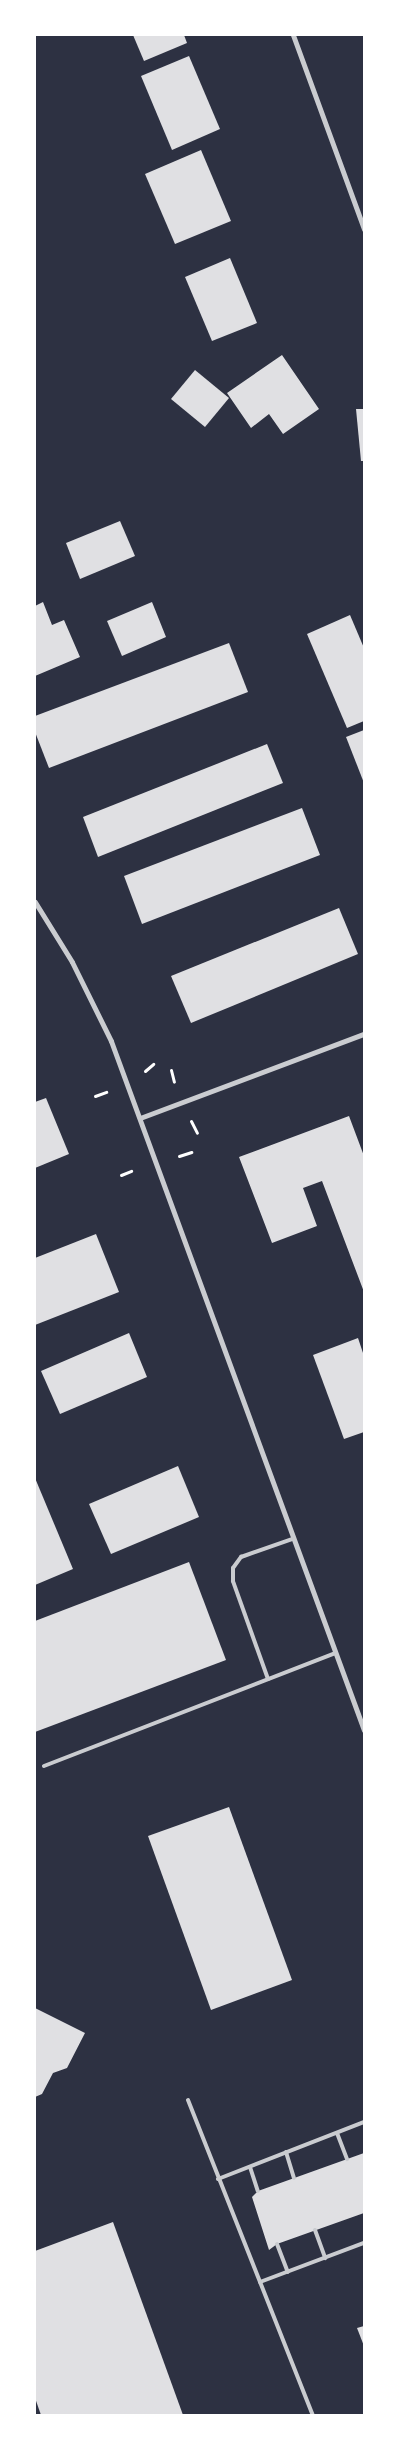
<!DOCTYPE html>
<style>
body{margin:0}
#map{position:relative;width:399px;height:2450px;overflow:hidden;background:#2d3142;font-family:Helvetica,sans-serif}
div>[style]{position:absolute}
.building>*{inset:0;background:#e0e0e3}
.path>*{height:3px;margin:-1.5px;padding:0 1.5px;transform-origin:1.5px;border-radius:1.5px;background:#fff}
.service>*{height:4px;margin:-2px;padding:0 2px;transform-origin:2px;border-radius:2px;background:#caccd0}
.minor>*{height:5px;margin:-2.5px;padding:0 2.5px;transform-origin:2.5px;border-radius:2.5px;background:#caccd0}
span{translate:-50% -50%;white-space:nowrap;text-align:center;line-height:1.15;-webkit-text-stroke:4.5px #fff;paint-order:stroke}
.frame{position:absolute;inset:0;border:36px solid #fff;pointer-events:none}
</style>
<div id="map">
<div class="building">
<div style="clip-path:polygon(133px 35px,184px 35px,187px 43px,144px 61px)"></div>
<div style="clip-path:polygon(189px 56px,220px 129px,172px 150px,141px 76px)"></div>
<div style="clip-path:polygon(201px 150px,231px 221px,175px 244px,145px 174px)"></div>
<div style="clip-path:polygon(230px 258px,257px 323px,212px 341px,185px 277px)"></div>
<div style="clip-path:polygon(282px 355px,319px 409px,283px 434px,269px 414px,251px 428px,227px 393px)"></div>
<div style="clip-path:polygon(195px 370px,229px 398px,205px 427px,171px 399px)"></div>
<div style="clip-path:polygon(356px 409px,364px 409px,364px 461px,361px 461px)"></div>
<div style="clip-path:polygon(120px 521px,135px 556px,80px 579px,66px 543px)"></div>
<div style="clip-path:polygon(43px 602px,52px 625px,64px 620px,80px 657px,35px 676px,35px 606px)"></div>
<div style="clip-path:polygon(152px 602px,166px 637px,122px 656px,107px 621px)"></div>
<div style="clip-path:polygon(350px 615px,364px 648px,364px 721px,347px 728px,307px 634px)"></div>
<div style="clip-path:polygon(229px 643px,248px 692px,49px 768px,35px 732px,35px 716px)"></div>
<div style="clip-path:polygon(364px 730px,364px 783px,346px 737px)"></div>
<div style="clip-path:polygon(267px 744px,283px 783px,98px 857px,83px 817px)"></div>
<div style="clip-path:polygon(302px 808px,320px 855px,142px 924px,124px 876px)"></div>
<div style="clip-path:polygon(339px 908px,358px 954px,191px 1023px,171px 976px)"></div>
<div style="clip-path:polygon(46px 1098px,69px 1154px,35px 1168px,35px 1102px)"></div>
<div style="clip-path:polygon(349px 1116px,364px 1156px,364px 1292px,322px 1181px,303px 1188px,317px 1226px,272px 1243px,239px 1157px)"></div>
<div style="clip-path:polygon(96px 1234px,119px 1292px,35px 1325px,35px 1258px)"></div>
<div style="clip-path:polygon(129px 1333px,147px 1377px,60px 1414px,41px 1371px)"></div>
<div style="clip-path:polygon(358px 1338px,364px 1356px,364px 1432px,344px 1439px,313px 1355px)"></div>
<div style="clip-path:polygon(178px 1466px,199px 1517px,111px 1554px,89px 1504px)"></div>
<div style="clip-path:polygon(35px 1478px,73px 1569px,35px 1585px)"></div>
<div style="clip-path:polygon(189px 1562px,226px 1660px,35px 1732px,35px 1621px)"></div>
<div style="clip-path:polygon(229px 1807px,292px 1980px,211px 2010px,148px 1836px)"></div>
<div style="clip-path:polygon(35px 2008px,85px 2033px,67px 2068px,53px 2073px,42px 2094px,35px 2097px)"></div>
<div style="clip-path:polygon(364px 2153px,364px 2213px,277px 2244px,269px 2250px,252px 2197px,258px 2191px)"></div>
<div style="clip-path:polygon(113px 2222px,183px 2415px,41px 2415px,35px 2398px,35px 2251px)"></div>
<div style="clip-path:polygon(364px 2326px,364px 2346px,357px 2328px)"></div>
</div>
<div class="path">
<div style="left:171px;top:1070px;width:12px;rotate:76deg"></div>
<div style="left:145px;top:1071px;width:11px;rotate:-41deg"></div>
<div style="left:95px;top:1096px;width:12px;rotate:-20deg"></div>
<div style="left:191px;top:1121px;width:13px;rotate:63deg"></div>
<div style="left:179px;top:1156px;width:13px;rotate:-18deg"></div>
<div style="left:121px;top:1175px;width:11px;rotate:-22deg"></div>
</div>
<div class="service">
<div style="left:268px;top:1679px;width:104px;rotate:-109.7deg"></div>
<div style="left:233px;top:1581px;width:13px;rotate:-90deg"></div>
<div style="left:233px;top:1568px;width:14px;rotate:-54deg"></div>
<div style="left:241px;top:1557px;width:54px;rotate:-19.4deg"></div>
<div style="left:44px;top:1766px;width:313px;rotate:-21.2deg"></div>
<div style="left:188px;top:2100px;width:339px;rotate:68.4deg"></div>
<div style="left:337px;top:2133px;width:28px;rotate:69deg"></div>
<div style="left:286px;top:2152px;width:27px;rotate:73deg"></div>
<div style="left:250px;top:2167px;width:25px;rotate:72deg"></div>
<div style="left:218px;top:2179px;width:157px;rotate:-21.3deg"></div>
<div style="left:315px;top:2230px;width:30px;rotate:70deg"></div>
<div style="left:277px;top:2244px;width:30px;rotate:69deg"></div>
<div style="left:260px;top:2282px;width:111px;rotate:-20.6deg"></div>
</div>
<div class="minor">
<div style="left:293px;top:35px;width:207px;rotate:69.9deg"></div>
<div style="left:35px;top:902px;width:70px;rotate:58.3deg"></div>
<div style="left:72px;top:962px;width:88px;rotate:63.7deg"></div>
<div style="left:111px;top:1041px;width:734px;rotate:69.84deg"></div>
<div style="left:140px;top:1118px;width:239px;rotate:-20.6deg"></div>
</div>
<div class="frame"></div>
</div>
